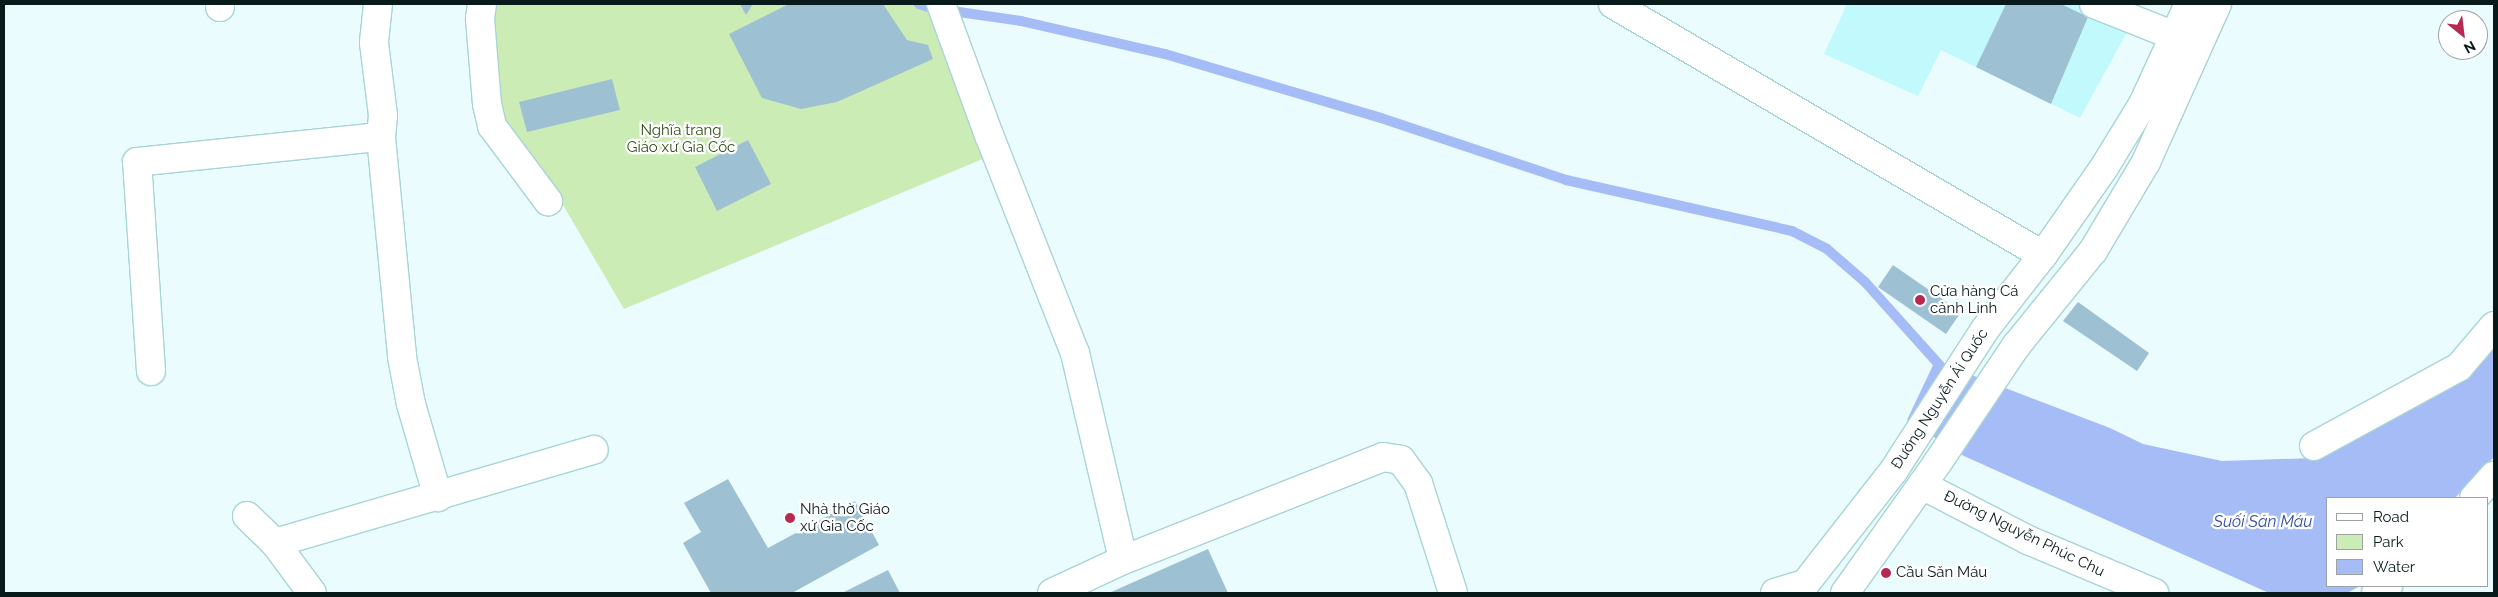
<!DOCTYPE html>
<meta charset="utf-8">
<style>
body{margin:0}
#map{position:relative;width:2498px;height:597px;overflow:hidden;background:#eafcfd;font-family:Raleway,sans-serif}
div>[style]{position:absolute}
.built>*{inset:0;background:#c2f9fc}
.green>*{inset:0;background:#ccecb6}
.water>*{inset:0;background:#a5bcf7}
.stream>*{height:10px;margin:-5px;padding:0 5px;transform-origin:5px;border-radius:5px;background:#a5bcf7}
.building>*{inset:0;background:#9ec0d3}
.roads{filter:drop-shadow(1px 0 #a8d4d6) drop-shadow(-1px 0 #a8d4d6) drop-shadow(0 1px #a8d4d6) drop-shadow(0 -1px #a8d4d6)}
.minor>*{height:28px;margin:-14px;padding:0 14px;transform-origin:14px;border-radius:14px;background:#fff}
.major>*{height:28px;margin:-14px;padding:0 14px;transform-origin:14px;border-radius:14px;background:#fff}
.dots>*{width:14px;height:14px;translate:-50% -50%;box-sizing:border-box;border:2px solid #fff;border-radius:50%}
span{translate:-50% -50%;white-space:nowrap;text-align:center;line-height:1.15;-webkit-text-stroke:4.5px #fff;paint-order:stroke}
.park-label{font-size:15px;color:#334e1a}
.poi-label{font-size:15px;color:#091a1b}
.left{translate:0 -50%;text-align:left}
.street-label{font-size:15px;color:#091a1b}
.water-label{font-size:16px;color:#354da2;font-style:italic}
.frame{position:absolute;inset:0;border:5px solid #091a1b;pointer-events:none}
.legend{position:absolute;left:2326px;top:497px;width:162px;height:90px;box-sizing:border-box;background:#fff;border:1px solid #9da3a4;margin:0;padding:6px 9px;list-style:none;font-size:15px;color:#091a1b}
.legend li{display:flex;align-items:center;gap:10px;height:25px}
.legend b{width:25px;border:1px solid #9da3a4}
.north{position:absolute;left:2438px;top:10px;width:50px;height:50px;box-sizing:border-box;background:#fff;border:1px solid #9da3a4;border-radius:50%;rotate:151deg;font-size:14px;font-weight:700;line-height:20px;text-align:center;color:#091a1b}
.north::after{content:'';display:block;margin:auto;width:18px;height:22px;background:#b82851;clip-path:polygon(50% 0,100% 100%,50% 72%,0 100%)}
</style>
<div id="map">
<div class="built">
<div style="clip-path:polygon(1847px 4px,2138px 4px,2126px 34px,2080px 118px,1941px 50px,1918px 96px,1824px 54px)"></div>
</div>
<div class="green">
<div style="clip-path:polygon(494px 4px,919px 4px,931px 8px,985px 158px,624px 309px,546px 176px,502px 119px,492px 19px)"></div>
</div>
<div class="water">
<div style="clip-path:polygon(2494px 344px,2494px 457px,2455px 498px,2327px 498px,2327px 586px,2360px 586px,2347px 593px,2269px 593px,1964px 456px,1907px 420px,1935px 361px,2110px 428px,2143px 444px,2222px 461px,2315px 458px)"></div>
</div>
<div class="stream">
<div style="left:919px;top:4px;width:13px;rotate:18deg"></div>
<div style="left:931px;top:8px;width:91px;rotate:8.2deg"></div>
<div style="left:1021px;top:21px;width:148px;rotate:12.9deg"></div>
<div style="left:1165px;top:54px;width:225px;rotate:16.5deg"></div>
<div style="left:1381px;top:118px;width:195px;rotate:18.5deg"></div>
<div style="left:1566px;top:180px;width:232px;rotate:12.7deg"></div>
<div style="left:1792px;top:231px;width:39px;rotate:27deg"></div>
<div style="left:1827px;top:249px;width:50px;rotate:41deg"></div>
<div style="left:1865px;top:282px;width:118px;rotate:48.1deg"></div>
</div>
<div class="building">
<div style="clip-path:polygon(740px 4px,753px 4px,746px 15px)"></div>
<div style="clip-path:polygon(789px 4px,883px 4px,907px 40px,928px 45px,933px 59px,837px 102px,801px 109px,762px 98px,729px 34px)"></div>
<div style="clip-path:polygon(2006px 4px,2061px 4px,2088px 17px,2051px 104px,1976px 67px)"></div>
<div style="clip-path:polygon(612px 79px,620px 110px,527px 132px,519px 102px)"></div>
<div style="clip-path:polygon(748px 140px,771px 184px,717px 211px,695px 167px)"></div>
<div style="clip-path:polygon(1893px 265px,1961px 312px,1946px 334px,1878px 287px)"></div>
<div style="clip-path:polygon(2078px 302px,2149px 353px,2137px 371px,2063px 321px)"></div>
<div style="clip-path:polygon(728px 479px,768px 548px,855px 501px,879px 545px,792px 593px,711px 593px,683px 543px,701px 532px,684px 503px)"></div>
<div style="clip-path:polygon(1208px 549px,1228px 593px,1109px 593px)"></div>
<div style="clip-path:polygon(888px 570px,900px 593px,842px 593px)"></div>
</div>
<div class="roads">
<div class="minor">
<div style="left:378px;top:4px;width:39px;rotate:96deg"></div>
<div style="left:374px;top:43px;width:73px;rotate:82.9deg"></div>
<div style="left:383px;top:115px;width:22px;rotate:95deg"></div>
<div style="left:381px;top:137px;width:221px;rotate:84.5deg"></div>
<div style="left:402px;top:357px;width:48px;rotate:79.2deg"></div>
<div style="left:411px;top:404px;width:97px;rotate:73.8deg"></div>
<div style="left:482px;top:4px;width:15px;rotate:98deg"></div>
<div style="left:480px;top:19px;width:85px;rotate:85.3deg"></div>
<div style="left:487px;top:104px;width:23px;rotate:77deg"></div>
<div style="left:492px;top:126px;width:94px;rotate:53.3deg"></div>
<div style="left:941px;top:4px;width:140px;rotate:69.9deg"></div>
<div style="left:989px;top:135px;width:234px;rotate:68.5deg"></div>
<div style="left:1075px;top:353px;width:212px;rotate:76.9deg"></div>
<div style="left:1613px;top:4px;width:498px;rotate:30.3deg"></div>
<div style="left:2094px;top:4px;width:87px;rotate:21.6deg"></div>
<div style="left:220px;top:7px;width:3px;rotate:-90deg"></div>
<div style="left:151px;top:371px;width:209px;rotate:-93.8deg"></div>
<div style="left:137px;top:162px;width:245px;rotate:-5.9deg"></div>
<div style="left:2314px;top:446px;width:165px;rotate:-28.6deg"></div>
<div style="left:2459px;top:367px;width:54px;rotate:-49.5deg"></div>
<div style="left:1922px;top:485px;width:119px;rotate:27.4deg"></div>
<div style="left:2028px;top:540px;width:137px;rotate:22.8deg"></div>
<div style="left:2474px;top:498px;width:30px;rotate:-48deg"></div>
<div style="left:247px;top:516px;width:39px;rotate:44deg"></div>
<div style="left:275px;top:543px;width:62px;rotate:53.5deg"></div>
<div style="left:275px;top:543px;width:332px;rotate:-16.3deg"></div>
<div style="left:1052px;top:593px;width:78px;rotate:-24.9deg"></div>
<div style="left:1123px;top:560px;width:280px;rotate:-21.6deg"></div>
<div style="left:1383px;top:457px;width:18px;rotate:9deg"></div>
<div style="left:1401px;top:460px;width:29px;rotate:54deg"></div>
<div style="left:1418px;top:483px;width:115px;rotate:72.3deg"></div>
<div style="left:1775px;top:593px;width:31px;rotate:-17deg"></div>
<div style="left:2376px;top:593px;width:14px;rotate:-30deg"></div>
</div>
<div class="major">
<div style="left:1798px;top:593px;width:156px;rotate:-52deg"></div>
<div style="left:1894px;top:470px;width:169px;rotate:-57.1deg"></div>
<div style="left:1986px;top:328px;width:93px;rotate:-52deg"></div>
<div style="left:2043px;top:255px;width:108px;rotate:-55.1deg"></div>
<div style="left:2105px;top:166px;width:73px;rotate:-58.5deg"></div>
<div style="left:2143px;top:104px;width:110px;rotate:-65.3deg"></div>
<div style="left:1845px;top:593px;width:161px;rotate:-54.6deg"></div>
<div style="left:1938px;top:462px;width:140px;rotate:-56.1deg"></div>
<div style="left:2016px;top:346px;width:122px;rotate:-51deg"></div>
<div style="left:2093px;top:251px;width:104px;rotate:-59.2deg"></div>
<div style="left:2146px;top:162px;width:173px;rotate:-65.8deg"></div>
</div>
</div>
<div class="dots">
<div style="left:1920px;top:300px;background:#b82851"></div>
<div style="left:790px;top:518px;background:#b82851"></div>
<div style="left:1886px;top:573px;background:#b82851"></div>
</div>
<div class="park-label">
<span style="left:681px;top:139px">Nghĩa trang<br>Giáo xứ Gia Cốc</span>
</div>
<div class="poi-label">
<span class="left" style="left:1930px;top:300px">Cửa hàng Cá<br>cảnh Linh</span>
<span class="left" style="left:800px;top:518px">Nhà thờ Giáo<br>xứ Gia Cốc</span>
<span class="left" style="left:1896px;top:573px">Cầu Săn Máu</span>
</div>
<div class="street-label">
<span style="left:1940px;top:399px;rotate:-57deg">Đường Nguyễn Ái Quốc</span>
<span style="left:2024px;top:534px;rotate:26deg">Đường Nguyễn Phúc Chu</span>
</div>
<div class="water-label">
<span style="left:2263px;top:522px">Suối Săn Máu</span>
</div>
<div class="frame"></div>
<ul class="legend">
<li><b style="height:6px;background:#fff"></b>Road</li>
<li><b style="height:14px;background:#ccecb6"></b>Park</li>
<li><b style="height:14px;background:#a5bcf7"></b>Water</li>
</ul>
<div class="north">N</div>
</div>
